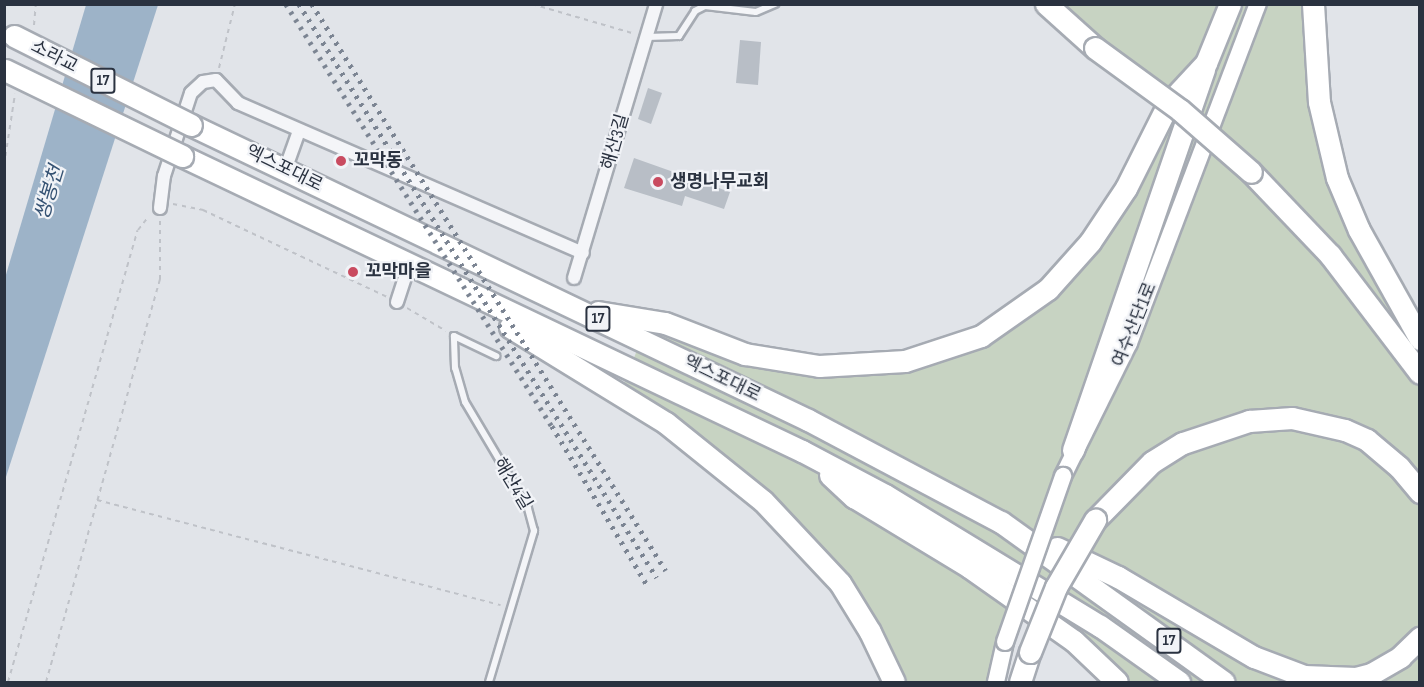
<!DOCTYPE html>
<meta charset="utf-8">
<style>
body{margin:0}
#map{position:relative;width:1424px;height:687px;overflow:hidden;background:#e1e4e9;font-family:"Sofia Sans Condensed","Noto Sans KR",sans-serif}
div>[style]{position:absolute}
.green>*{inset:0;background:#c7d3c2}
.water>*{inset:0;background:#9db3c8}
.building>*{inset:0;background:#b8bec6}
.path>*{height:2px;margin-top:-1px;transform-origin:0;background:repeating-linear-gradient(90deg,#bfc2c8 0 4.5px,transparent 0 9px)}
.roads{filter:drop-shadow(2px 0 #a6abb3) drop-shadow(-2px 0 #a6abb3) drop-shadow(0 2px #a6abb3) drop-shadow(0 -2px #a6abb3)}
.lane>*{height:6px;margin:-3px;padding:0 3px;transform-origin:3px;border-radius:3px;background:#f4f5f8}
.street>*{height:12px;margin:-6px;padding:0 6px;transform-origin:6px;border-radius:6px;background:#f4f5f8}
.secondary>*{height:16px;margin:-8px;padding:0 8px;transform-origin:8px;border-radius:8px;background:#fff}
.highway>*{height:21px;margin:-10.5px;padding:0 10.5px;transform-origin:10.5px;border-radius:10.5px;background:#fff}
.rail>*{height:4.5px;margin-top:-2.25px;transform-origin:0;background:repeating-linear-gradient(90deg,#7b8492 0 3px,transparent 0 9px)}
.bridges{filter:drop-shadow(2px 0 #a6abb3) drop-shadow(-2px 0 #a6abb3) drop-shadow(0 2px #a6abb3) drop-shadow(0 -2px #a6abb3)}
.secondary-bridge>*{height:16px;margin:-8px;padding:0 8px;transform-origin:8px;border-radius:8px;background:#fff}
.highway-bridge>*{height:21px;margin:-10.5px;padding:0 10.5px;transform-origin:10.5px;border-radius:10.5px;background:#fff}
.dots>*{width:16px;height:16px;translate:-50% -50%;box-sizing:border-box;border:3px solid #f1f3f7;border-radius:50%}
span{translate:-50% -50%;white-space:nowrap;text-align:center;line-height:1.15;-webkit-text-stroke:4.5px #f1f3f7;paint-order:stroke}
.shield-label span{padding:2px 4px;background:#f1f3f7;border:2px solid;border-radius:4px;-webkit-text-stroke-width:0}
.shield-label{font-size:16px;color:#2a3240;font-weight:700}
.street-label{font-size:18px;color:#2a3240}
.poi-label{font-size:18px;color:#2a3240;font-weight:700}
.left{translate:0 -50%;text-align:left}
.water-label{font-size:20px;color:#355273;font-style:italic}
.frame{position:absolute;inset:0;border:6px solid #2a3240;pointer-events:none}
</style>
<div id="map">
<div class="green">
<div style="clip-path:polygon(1046px 5px,1313px 5px,1323px 128px,1419px 339px,1419px 682px,1117px 682px,1016px 603px,997px 682px,894px 682px,822px 562px,620px 393px,649px 320px,763px 358px,933px 355px,1048px 289px,1168px 104px)"></div>
</div>
<div class="water">
<div style="clip-path:polygon(86px 5px,158px 5px,5px 480px,5px 278px)"></div>
</div>
<div class="building">
<div style="clip-path:polygon(740px 40px,761px 42px,758px 85px,736px 83px)"></div>
<div style="clip-path:polygon(648px 88px,662px 93px,651px 124px,638px 119px)"></div>
<div style="clip-path:polygon(634px 158px,730px 192px,724px 209px,685px 196px,682px 206px,624px 188px)"></div>
</div>
<div class="path">
<div style="left:532px;top:4px;width:104px;rotate:16.2deg"></div>
<div style="left:34px;top:25px;width:21px;rotate:-85deg"></div>
<div style="left:219px;top:68px;width:66px;rotate:-76deg"></div>
<div style="left:4px;top:165px;width:72px;rotate:-81.2deg"></div>
<div style="left:173px;top:204px;width:31px;rotate:11deg"></div>
<div style="left:203px;top:210px;width:204px;rotate:25.3deg"></div>
<div style="left:407px;top:308px;width:45px;rotate:30.5deg"></div>
<div style="left:97px;top:500px;width:417px;rotate:14.6deg"></div>
<div style="left:8px;top:682px;width:470px;rotate:-74deg"></div>
<div style="left:138px;top:230px;width:18px;rotate:-52deg"></div>
<div style="left:46px;top:682px;width:419px;rotate:-74.2deg"></div>
<div style="left:160px;top:279px;width:58px;rotate:-90deg"></div>
</div>
<div class="roads">
<div class="lane">
<div style="left:647px;top:37px;width:32px;rotate:-2deg"></div>
<div style="left:679px;top:36px;width:30px;rotate:-57deg"></div>
<div style="left:695px;top:11px;width:11px;rotate:-27deg"></div>
<div style="left:705px;top:6px;width:51px;rotate:6.7deg"></div>
<div style="left:756px;top:12px;width:21px;rotate:-23deg"></div>
<div style="left:489px;top:682px;width:158px;rotate:-73.4deg"></div>
<div style="left:534px;top:531px;width:24px;rotate:-105deg"></div>
<div style="left:528px;top:508px;width:123px;rotate:-120.7deg"></div>
<div style="left:465px;top:402px;width:35px;rotate:-106deg"></div>
<div style="left:455px;top:368px;width:32px;rotate:-92deg"></div>
<div style="left:454px;top:336px;width:47px;rotate:25.5deg"></div>
</div>
<div class="street">
<div style="left:285px;top:170px;width:41px;rotate:-70.3deg"></div>
<div style="left:160px;top:208px;width:32px;rotate:-83deg"></div>
<div style="left:164px;top:176px;width:87px;rotate:-72deg"></div>
<div style="left:191px;top:93px;width:16px;rotate:-43deg"></div>
<div style="left:203px;top:82px;width:13px;rotate:-9deg"></div>
<div style="left:216px;top:80px;width:32px;rotate:46deg"></div>
<div style="left:238px;top:103px;width:376px;rotate:23.5deg"></div>
<div style="left:574px;top:278px;width:286px;rotate:-73.3deg"></div>
<div style="left:397px;top:302px;width:38px;rotate:-72deg"></div>
</div>
<div class="secondary">
<div style="left:1063px;top:476px;width:148px;rotate:-63.6deg"></div>
<div style="left:1129px;top:343px;width:363px;rotate:-69.2deg"></div>
<div style="left:996px;top:682px;width:41px;rotate:-77.3deg"></div>
</div>
<div class="highway">
<div style="left:1046px;top:4px;width:66px;rotate:41.9deg"></div>
<div style="left:1313px;top:4px;width:98px;rotate:86.5deg"></div>
<div style="left:1319px;top:102px;width:78px;rotate:76.7deg"></div>
<div style="left:1337px;top:178px;width:56px;rotate:67.1deg"></div>
<div style="left:1359px;top:230px;width:125px;rotate:60.8deg"></div>
<div style="left:191px;top:125px;width:684px;rotate:25.55deg"></div>
<div style="left:808px;top:420px;width:218px;rotate:27.9deg"></div>
<div style="left:1001px;top:522px;width:274px;rotate:35.7deg"></div>
<div style="left:182px;top:156px;width:687px;rotate:25.45deg"></div>
<div style="left:802px;top:451px;width:94px;rotate:27.9deg"></div>
<div style="left:885px;top:495px;width:252px;rotate:31.4deg"></div>
<div style="left:1100px;top:626px;width:97px;rotate:35.3deg"></div>
<div style="left:1251px;top:172px;width:115px;rotate:46.4deg"></div>
<div style="left:1330px;top:255px;width:148px;rotate:52.7deg"></div>
<div style="left:598px;top:312px;width:68px;rotate:9.3deg"></div>
<div style="left:665px;top:323px;width:86px;rotate:21.2deg"></div>
<div style="left:745px;top:354px;width:75px;rotate:9.2deg"></div>
<div style="left:819px;top:366px;width:86px;rotate:-3.3deg"></div>
<div style="left:905px;top:361px;width:80px;rotate:-18.2deg"></div>
<div style="left:981px;top:336px;width:82px;rotate:-35deg"></div>
<div style="left:1048px;top:289px;width:63px;rotate:-48.2deg"></div>
<div style="left:1090px;top:242px;width:65px;rotate:-56.3deg"></div>
<div style="left:1126px;top:188px;width:94px;rotate:-63.4deg"></div>
<div style="left:1168px;top:104px;width:56px;rotate:-47.2deg"></div>
<div style="left:1206px;top:63px;width:64px;rotate:-67.9deg"></div>
<div style="left:510px;top:327px;width:183px;rotate:31.6deg"></div>
<div style="left:666px;top:423px;width:124px;rotate:38.8deg"></div>
<div style="left:763px;top:501px;width:112px;rotate:46.8deg"></div>
<div style="left:840px;top:583px;width:57px;rotate:58.5deg"></div>
<div style="left:870px;top:632px;width:55px;rotate:64.4deg"></div>
<div style="left:1073px;top:450px;width:403px;rotate:-71deg"></div>
<div style="left:830px;top:475px;width:33px;rotate:43deg"></div>
<div style="left:854px;top:497px;width:135px;rotate:31.3deg"></div>
<div style="left:969px;top:567px;width:128px;rotate:35.2deg"></div>
<div style="left:1074px;top:641px;width:59px;rotate:43.6deg"></div>
<div style="left:1095px;top:520px;width:81px;rotate:-45.5deg"></div>
<div style="left:1152px;top:462px;width:36px;rotate:-32deg"></div>
<div style="left:1183px;top:443px;width:70px;rotate:-18.4deg"></div>
<div style="left:1249px;top:421px;width:43px;rotate:-4deg"></div>
<div style="left:1292px;top:418px;width:54px;rotate:12.8deg"></div>
<div style="left:1345px;top:430px;width:24px;rotate:24deg"></div>
<div style="left:1367px;top:440px;width:42px;rotate:40.2deg"></div>
<div style="left:1399px;top:467px;width:33px;rotate:50deg"></div>
<div style="left:1057px;top:548px;width:68px;rotate:25.4deg"></div>
<div style="left:1118px;top:577px;width:158px;rotate:30.5deg"></div>
<div style="left:1254px;top:657px;width:53px;rotate:20.8deg"></div>
<div style="left:1304px;top:676px;width:52px;rotate:2.2deg"></div>
<div style="left:1356px;top:678px;width:16px;rotate:-15deg"></div>
<div style="left:1371px;top:674px;width:34px;rotate:-30deg"></div>
<div style="left:1400px;top:657px;width:28px;rotate:-44deg"></div>
<div style="left:1020px;top:682px;width:32px;rotate:-72deg"></div>
</div>
</div>
<div class="rail">
<div style="left:286px;top:4px;width:499px;rotate:57.8deg"></div>
<div style="left:552px;top:426px;width:185px;rotate:59.1deg"></div>
<div style="left:299px;top:4px;width:676px;rotate:58.05deg"></div>
<div style="left:312px;top:4px;width:668px;rotate:58.02deg"></div>
</div>
<div class="bridges">
<div class="secondary-bridge">
<div style="left:1005px;top:642px;width:176px;rotate:-70.7deg"></div>
</div>
<div class="highway-bridge">
<div style="left:14px;top:36px;width:198px;rotate:26.7deg"></div>
<div style="left:1095px;top:48px;width:105px;rotate:36.1deg"></div>
<div style="left:1180px;top:110px;width:94px;rotate:41.1deg"></div>
<div style="left:5px;top:70px;width:197px;rotate:25.9deg"></div>
<div style="left:1030px;top:652px;width:70px;rotate:-68.2deg"></div>
<div style="left:1056px;top:587px;width:78px;rotate:-59.8deg"></div>
</div>
</div>
<div class="dots">
<div style="left:341px;top:161px;background:#c94b60"></div>
<div style="left:658px;top:182px;background:#c94b60"></div>
<div style="left:353px;top:272px;background:#c94b60"></div>
</div>
<div class="shield-label">
<span style="left:103px;top:81px">17</span>
<span style="left:598px;top:319px">17</span>
<span style="left:1169px;top:641px">17</span>
</div>
<div class="street-label">
<span style="left:54px;top:57px;rotate:27deg">소라교</span>
<span style="left:616px;top:142px;rotate:-74deg">해산3길</span>
<span style="left:284px;top:169px;rotate:26deg">엑스포대로</span>
<span style="left:1135px;top:325px;rotate:-68deg">여수산단1로</span>
<span style="left:722px;top:379px;rotate:26deg">엑스포대로</span>
<span style="left:512px;top:484px;rotate:59deg">해산4길</span>
</div>
<div class="poi-label">
<span class="left" style="left:353px;top:161px">꼬막동</span>
<span class="left" style="left:670px;top:182px">생명나무교회</span>
<span class="left" style="left:365px;top:272px">꼬막마을</span>
</div>
<div class="water-label">
<span style="left:50px;top:193px;rotate:-73deg">쌍봉천</span>
</div>
<div class="frame"></div>
</div>
